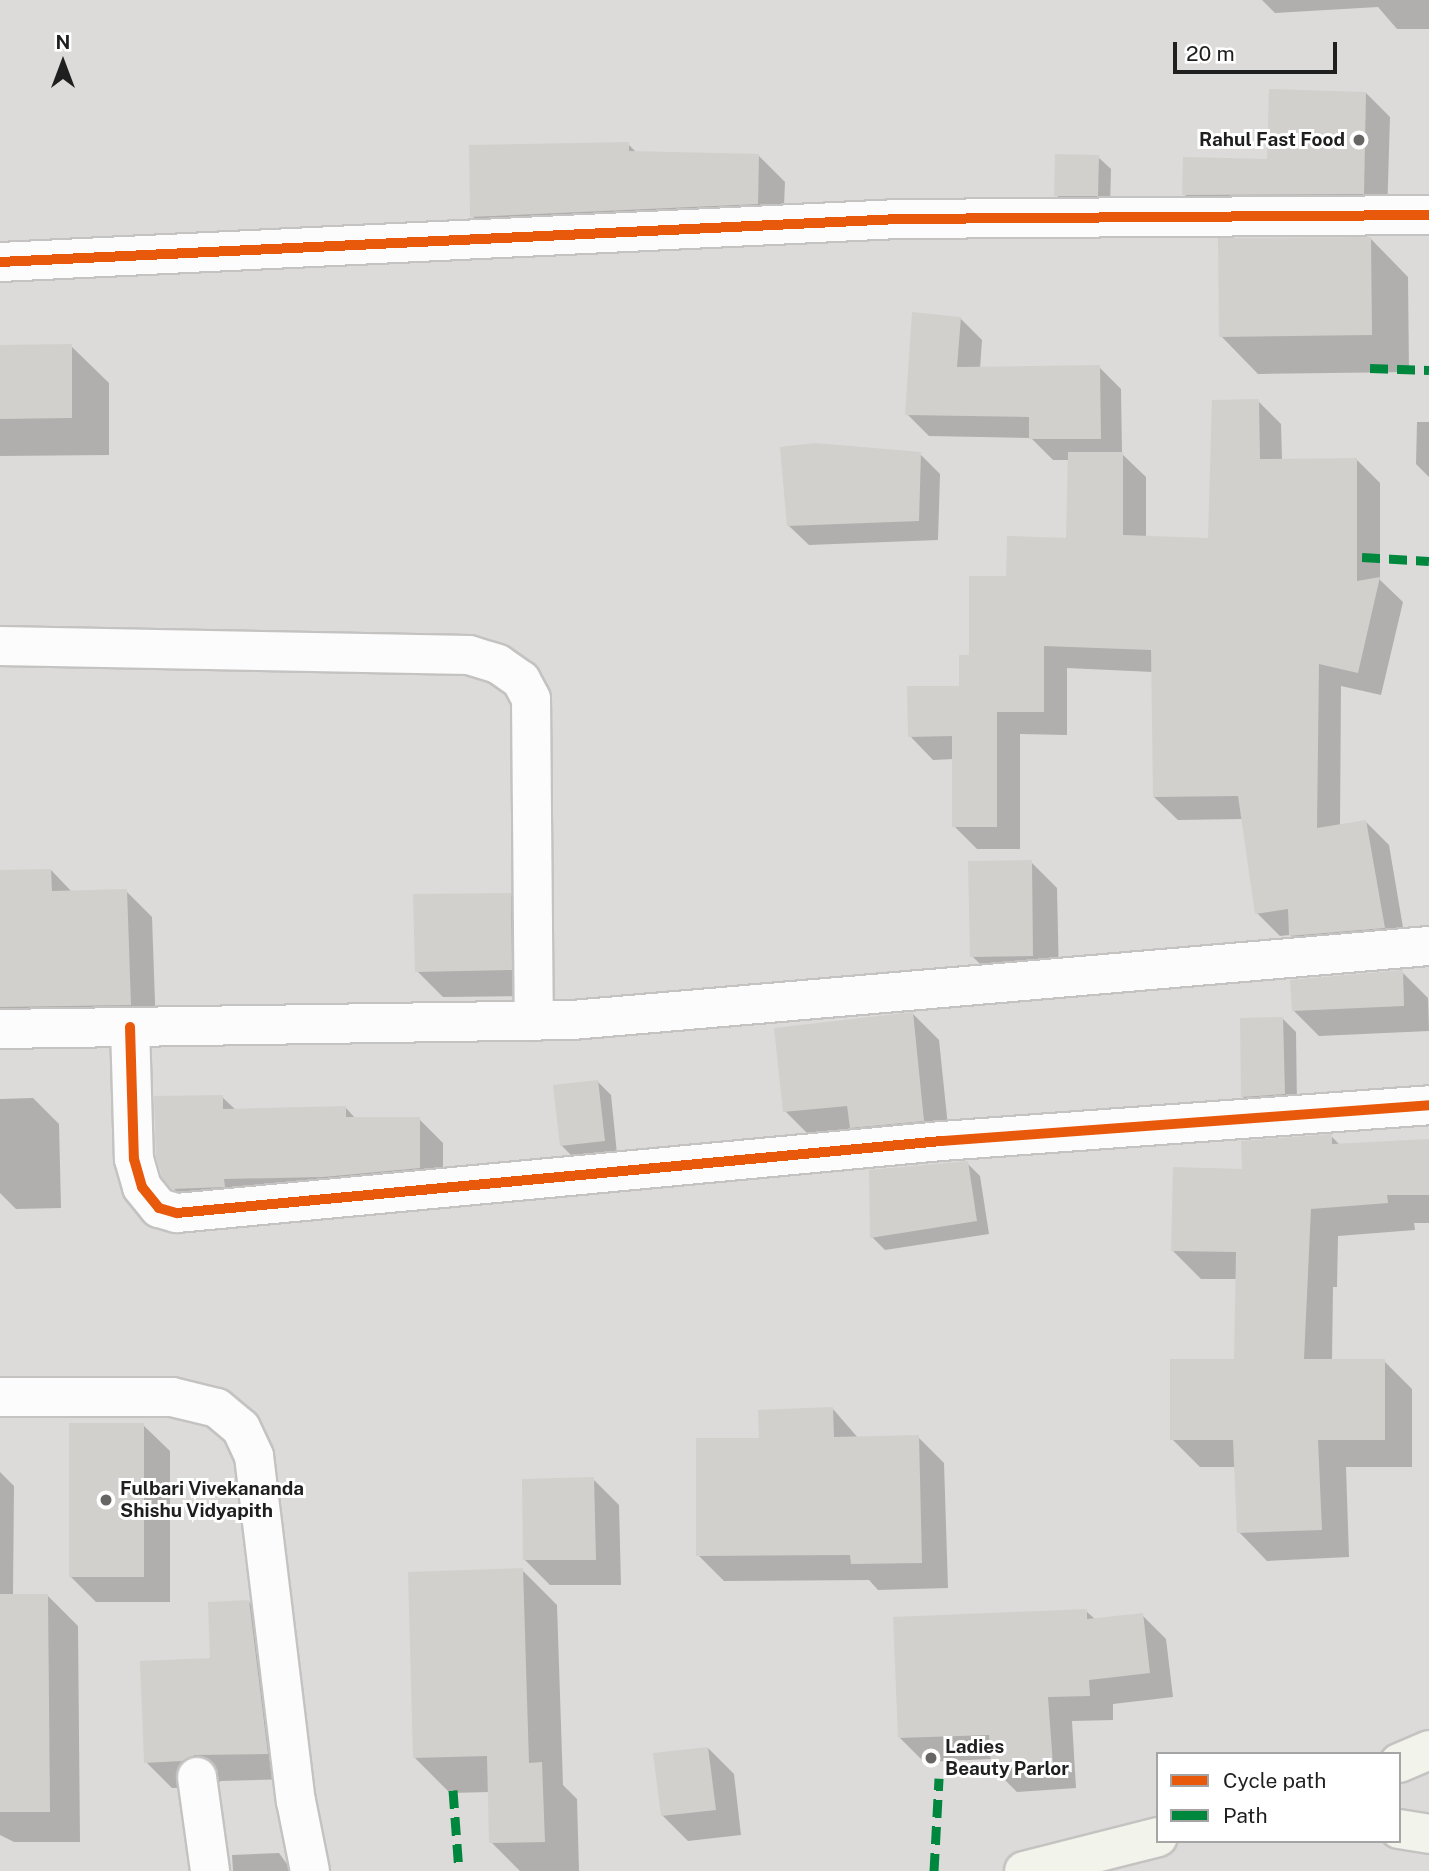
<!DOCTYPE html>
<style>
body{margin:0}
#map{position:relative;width:1429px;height:1871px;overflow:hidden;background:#edebe8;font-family:"Public Sans",sans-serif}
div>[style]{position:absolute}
.residential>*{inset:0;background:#dcdbd9}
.shadow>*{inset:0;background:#0003}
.building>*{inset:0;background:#d2d0cd}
.roads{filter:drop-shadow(2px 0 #c4c3c2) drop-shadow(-2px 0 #c4c3c2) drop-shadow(0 2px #c4c3c2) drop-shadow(0 -2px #c4c3c2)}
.minor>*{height:38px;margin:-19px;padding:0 19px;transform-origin:19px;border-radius:19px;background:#fcfcfc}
.secondary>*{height:38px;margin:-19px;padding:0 19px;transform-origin:19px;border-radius:19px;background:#f2f3eb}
.quiet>*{height:9px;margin-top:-4.5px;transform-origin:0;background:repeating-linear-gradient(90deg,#00873e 0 18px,transparent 0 27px)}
.cycleway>*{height:10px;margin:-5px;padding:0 5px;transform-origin:5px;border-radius:5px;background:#e8590c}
.dots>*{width:19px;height:19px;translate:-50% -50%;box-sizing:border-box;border:4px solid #fff;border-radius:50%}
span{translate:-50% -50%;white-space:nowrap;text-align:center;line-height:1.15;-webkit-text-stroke:6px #fff;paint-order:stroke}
.poi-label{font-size:19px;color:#1f1f1f;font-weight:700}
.right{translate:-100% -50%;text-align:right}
.left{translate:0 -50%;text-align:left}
.legend{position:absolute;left:1156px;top:1752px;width:245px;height:91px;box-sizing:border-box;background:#fff;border:2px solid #a5a5a5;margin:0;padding:9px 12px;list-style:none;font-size:21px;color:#1f1f1f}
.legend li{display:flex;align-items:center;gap:14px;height:35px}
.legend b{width:35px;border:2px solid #a5a5a5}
.north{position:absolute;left:28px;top:28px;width:70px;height:70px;-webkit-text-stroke:5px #fff;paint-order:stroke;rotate:0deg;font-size:19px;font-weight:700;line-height:28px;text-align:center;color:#1f1f1f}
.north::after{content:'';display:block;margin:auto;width:24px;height:32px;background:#1f1f1f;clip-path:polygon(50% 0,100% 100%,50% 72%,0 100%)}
.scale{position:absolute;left:1173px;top:42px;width:164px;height:32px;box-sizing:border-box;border:4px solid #1f1f1f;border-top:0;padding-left:9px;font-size:21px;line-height:24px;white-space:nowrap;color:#1f1f1f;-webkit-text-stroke:5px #fff;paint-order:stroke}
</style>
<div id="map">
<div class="residential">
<div style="clip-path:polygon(evenodd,0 0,1429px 0,1429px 1871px,0 1871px,0 0,1158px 1754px,1399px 1754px,1399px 1841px,1158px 1841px,1158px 1754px)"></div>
</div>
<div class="shadow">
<div style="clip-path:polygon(1262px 0,1429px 0,1429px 29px,1397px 29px,1378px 7px,1275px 13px)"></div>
<div style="clip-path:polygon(1366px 93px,1390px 117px,1387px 217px,1208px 218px,1184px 194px,1268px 161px)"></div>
<div style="clip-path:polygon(628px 144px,637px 153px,759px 156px,785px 182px,783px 229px,498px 242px,472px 216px)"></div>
<div style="clip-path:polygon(1098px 157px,1111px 169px,1110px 208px,1069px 208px,1056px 195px)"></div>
<div style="clip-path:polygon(1371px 239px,1408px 277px,1409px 372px,1258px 374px,1221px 336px)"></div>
<div style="clip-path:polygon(960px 318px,982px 340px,980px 369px,1099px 367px,1121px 389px,1122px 454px,1146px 477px,1146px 538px,1210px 540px,1258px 401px,1281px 424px,1282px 460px,1357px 460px,1380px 483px,1380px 580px,1403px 602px,1381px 695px,1341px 686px,1340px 826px,1366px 822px,1389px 845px,1407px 951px,1314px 959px,1290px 935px,1280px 936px,1257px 913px,1243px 819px,1178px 820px,1154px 797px,1153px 672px,1067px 668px,1067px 735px,1020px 734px,1020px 849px,977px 849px,954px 826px,954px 759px,933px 760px,910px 736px,961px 687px,1008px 578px,1068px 540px,1070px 460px,1053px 460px,1031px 438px,929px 436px,907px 414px)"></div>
<div style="clip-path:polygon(0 346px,71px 346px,109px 383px,109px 455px,0 456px)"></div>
<div style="clip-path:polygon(1417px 422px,1429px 422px,1429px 477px,1416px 464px)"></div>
<div style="clip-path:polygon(920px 454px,940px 474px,938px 540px,809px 545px,789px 526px)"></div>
<div style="clip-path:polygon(1031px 862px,1057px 888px,1059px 981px,998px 982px,972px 956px)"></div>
<div style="clip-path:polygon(51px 870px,72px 892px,126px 891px,152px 917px,156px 1030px,0 1012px,0 872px)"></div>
<div style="clip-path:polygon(510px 894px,536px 920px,537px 996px,443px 997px,417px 971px)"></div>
<div style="clip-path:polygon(1402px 972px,1428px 998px,1429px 1031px,1319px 1036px,1293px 1010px)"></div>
<div style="clip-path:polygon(913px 1014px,939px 1040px,950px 1146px,811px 1137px,785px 1111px)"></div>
<div style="clip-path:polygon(1283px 1019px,1296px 1032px,1297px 1106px,1255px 1109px,1242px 1096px)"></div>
<div style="clip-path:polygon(598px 1082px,611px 1095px,617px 1154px,574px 1158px,561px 1145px)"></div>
<div style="clip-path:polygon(222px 1097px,236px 1110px,346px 1108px,356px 1119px,419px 1119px,443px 1143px,443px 1192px,197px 1212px,173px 1188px)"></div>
<div style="clip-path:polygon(33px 1098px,59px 1124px,61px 1208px,16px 1209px,0 1193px,0 1099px)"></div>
<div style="clip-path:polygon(1331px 1136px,1340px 1145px,1429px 1141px,1429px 1223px,1414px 1223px,1415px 1230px,1338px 1236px,1337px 1287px,1333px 1287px,1332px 1361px,1384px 1361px,1412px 1389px,1412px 1467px,1346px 1467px,1349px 1557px,1267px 1561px,1239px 1532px,1236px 1467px,1200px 1467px,1172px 1439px,1236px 1361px,1237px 1279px,1201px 1279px,1173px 1251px,1243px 1171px)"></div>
<div style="clip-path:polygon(967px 1163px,980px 1176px,989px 1234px,885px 1250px,872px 1237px)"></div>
<div style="clip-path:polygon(833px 1409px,859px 1439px,918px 1437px,944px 1463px,948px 1588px,878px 1590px,869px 1580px,724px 1581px,698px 1555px,761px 1440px)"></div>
<div style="clip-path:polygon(143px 1425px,170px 1451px,170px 1602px,96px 1602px,70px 1576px)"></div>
<div style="clip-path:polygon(0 1472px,14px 1486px,13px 1595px,47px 1595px,78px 1626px,80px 1842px,14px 1842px,0 1835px)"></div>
<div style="clip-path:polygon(593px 1479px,619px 1505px,621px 1585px,550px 1585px,524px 1559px)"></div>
<div style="clip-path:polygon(522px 1570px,557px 1605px,563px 1785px,577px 1799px,579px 1871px,520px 1871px,491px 1842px,490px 1792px,450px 1793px,415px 1758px)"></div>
<div style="clip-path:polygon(249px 1602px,275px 1628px,293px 1779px,221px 1781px,209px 1787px,172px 1788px,146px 1762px)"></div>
<div style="clip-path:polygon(1086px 1611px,1096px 1620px,1142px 1615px,1166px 1639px,1173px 1697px,1113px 1704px,1113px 1720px,1072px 1721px,1076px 1788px,1017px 1792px,993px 1768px,992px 1759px,924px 1762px,900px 1738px)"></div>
<div style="clip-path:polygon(708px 1748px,734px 1774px,741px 1835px,688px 1841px,662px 1815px)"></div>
<div style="clip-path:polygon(279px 1853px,292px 1871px,233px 1871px,232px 1855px)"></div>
</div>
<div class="building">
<div style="clip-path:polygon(1269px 89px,1366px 92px,1364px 194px,1182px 195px,1183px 157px,1267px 159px)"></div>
<div style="clip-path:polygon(629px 142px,629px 151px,759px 154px,758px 204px,470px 217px,469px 145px)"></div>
<div style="clip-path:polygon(1055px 154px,1099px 155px,1098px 196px,1054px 196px)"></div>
<div style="clip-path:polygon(1371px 237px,1372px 335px,1219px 337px,1218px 238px)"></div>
<div style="clip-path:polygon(912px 312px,961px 317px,957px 367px,1100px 365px,1101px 439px,1029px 439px,1029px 417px,905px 415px)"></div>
<div style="clip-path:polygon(72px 344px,72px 418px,0 419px,0 345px)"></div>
<div style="clip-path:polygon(1259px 399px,1260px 459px,1357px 458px,1357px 581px,1380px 577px,1358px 673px,1319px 664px,1317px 828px,1366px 820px,1385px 928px,1289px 936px,1288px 909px,1255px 914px,1238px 796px,1153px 797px,1151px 650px,1044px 646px,1044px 712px,997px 712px,997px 827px,952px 827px,952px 736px,908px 737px,907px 686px,959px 686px,959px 655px,969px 655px,969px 576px,1006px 576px,1007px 536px,1066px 538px,1068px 452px,1123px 452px,1123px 535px,1208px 538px,1212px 400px)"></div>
<div style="clip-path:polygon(815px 443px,921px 452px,919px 521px,787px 526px,780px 447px)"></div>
<div style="clip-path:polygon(1032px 860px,1033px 956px,970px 957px,968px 861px)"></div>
<div style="clip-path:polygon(51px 869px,52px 891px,127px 889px,131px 1005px,0 1007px,0 870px)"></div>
<div style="clip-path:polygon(511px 893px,512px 970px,415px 972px,413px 894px)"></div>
<div style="clip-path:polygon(1403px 970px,1404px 1006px,1292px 1011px,1290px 980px)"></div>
<div style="clip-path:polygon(913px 1012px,924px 1121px,850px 1128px,847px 1106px,783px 1112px,774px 1028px)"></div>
<div style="clip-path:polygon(1283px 1017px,1285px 1094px,1241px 1097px,1240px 1018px)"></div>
<div style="clip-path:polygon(598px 1080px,605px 1141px,560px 1146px,553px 1085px)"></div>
<div style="clip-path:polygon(223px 1095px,223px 1109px,346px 1106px,346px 1117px,420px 1117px,420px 1168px,323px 1177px,224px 1179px,225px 1187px,172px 1189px,162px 1177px,156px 1156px,154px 1096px)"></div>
<div style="clip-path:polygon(1332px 1134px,1332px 1144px,1429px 1139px,1429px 1195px,1387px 1195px,1388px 1203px,1311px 1209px,1304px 1359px,1385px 1359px,1385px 1440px,1318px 1440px,1322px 1530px,1237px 1533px,1233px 1440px,1170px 1440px,1170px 1359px,1234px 1359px,1236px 1252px,1171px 1251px,1173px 1167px,1242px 1169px,1241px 1141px)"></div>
<div style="clip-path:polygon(968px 1161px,977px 1221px,870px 1238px,869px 1170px)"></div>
<div style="clip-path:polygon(833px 1407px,834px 1437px,919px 1435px,922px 1563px,851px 1564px,850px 1555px,696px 1556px,696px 1438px,759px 1438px,758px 1410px)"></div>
<div style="clip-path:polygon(69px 1423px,144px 1423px,144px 1577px,69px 1577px)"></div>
<div style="clip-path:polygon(594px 1477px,596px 1560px,523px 1560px,522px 1479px)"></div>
<div style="clip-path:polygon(523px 1568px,529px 1763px,542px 1762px,545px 1842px,489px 1843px,487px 1756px,413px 1758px,408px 1572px)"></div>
<div style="clip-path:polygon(0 1594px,48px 1594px,50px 1812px,0 1812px)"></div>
<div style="clip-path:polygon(249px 1600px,268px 1754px,195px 1755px,182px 1761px,144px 1763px,140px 1661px,210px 1658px,208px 1602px)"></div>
<div style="clip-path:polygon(1087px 1609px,1087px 1619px,1143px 1613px,1150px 1673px,1089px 1680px,1090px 1696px,1048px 1697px,1053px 1765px,991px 1768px,989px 1735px,898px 1738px,893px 1617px)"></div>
<div style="clip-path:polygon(708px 1747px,716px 1810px,661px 1816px,653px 1753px)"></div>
</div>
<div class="roads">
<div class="minor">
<div style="left:0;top:262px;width:901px;rotate:-2.74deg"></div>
<div style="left:900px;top:219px;width:529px;rotate:-0.43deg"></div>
<div style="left:0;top:646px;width:469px;rotate:1.1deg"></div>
<div style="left:469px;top:655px;width:30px;rotate:17deg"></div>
<div style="left:498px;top:664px;width:28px;rotate:35deg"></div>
<div style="left:521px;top:680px;width:21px;rotate:62deg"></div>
<div style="left:531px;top:699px;width:322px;rotate:89.5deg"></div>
<div style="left:130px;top:1027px;width:132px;rotate:88.3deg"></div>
<div style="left:134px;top:1159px;width:29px;rotate:74deg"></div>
<div style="left:142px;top:1187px;width:27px;rotate:51deg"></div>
<div style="left:159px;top:1208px;width:19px;rotate:16deg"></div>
<div style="left:177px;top:1213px;width:768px;rotate:-5.38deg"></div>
<div style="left:942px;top:1141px;width:488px;rotate:-4.2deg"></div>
<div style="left:0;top:1029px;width:572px;rotate:-0.9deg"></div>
<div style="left:572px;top:1020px;width:860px;rotate:-4.94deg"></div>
<div style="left:0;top:1397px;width:172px"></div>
<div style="left:172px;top:1397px;width:46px;rotate:13.7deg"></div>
<div style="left:217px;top:1408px;width:31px;rotate:40deg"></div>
<div style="left:241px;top:1428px;width:31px;rotate:65deg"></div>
<div style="left:254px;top:1456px;width:348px;rotate:83.1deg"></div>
<div style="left:296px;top:1801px;width:71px;rotate:78.7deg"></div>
<div style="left:197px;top:1777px;width:95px;rotate:82.1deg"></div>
</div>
<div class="secondary">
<div style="left:1399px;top:1763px;width:33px;rotate:-23deg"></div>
<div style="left:1399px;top:1829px;width:30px;rotate:9deg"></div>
<div style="left:1024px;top:1871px;width:138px;rotate:-14.2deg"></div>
</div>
</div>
<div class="quiet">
<div style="left:1370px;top:368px;width:59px;rotate:1.9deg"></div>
<div style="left:1362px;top:557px;width:67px;rotate:3.4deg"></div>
<div style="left:453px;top:1790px;width:81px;rotate:85.8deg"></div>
<div style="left:934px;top:1871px;width:93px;rotate:-86.9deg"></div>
</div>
<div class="cycleway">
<div style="left:0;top:262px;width:901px;rotate:-2.74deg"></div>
<div style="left:900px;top:219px;width:529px;rotate:-0.43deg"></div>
<div style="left:130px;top:1027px;width:132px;rotate:88.3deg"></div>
<div style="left:134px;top:1159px;width:29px;rotate:74deg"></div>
<div style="left:142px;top:1187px;width:27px;rotate:51deg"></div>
<div style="left:159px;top:1208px;width:19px;rotate:16deg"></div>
<div style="left:177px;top:1213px;width:768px;rotate:-5.38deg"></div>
<div style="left:942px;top:1141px;width:488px;rotate:-4.2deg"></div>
</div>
<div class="dots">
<div style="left:1359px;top:140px;background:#676665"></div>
<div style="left:106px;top:1500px;background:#676665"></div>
<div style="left:931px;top:1758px;background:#676665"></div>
</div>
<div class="poi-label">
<span class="right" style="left:1345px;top:140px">Rahul Fast Food</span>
<span class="left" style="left:120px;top:1500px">Fulbari Vivekananda<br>Shishu Vidyapith</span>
<span class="left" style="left:945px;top:1758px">Ladies<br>Beauty Parlor</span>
</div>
<ul class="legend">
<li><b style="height:9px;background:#e8590c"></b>Cycle path</li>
<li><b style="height:9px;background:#00873e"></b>Path</li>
</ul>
<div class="north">N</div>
<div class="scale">20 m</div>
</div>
